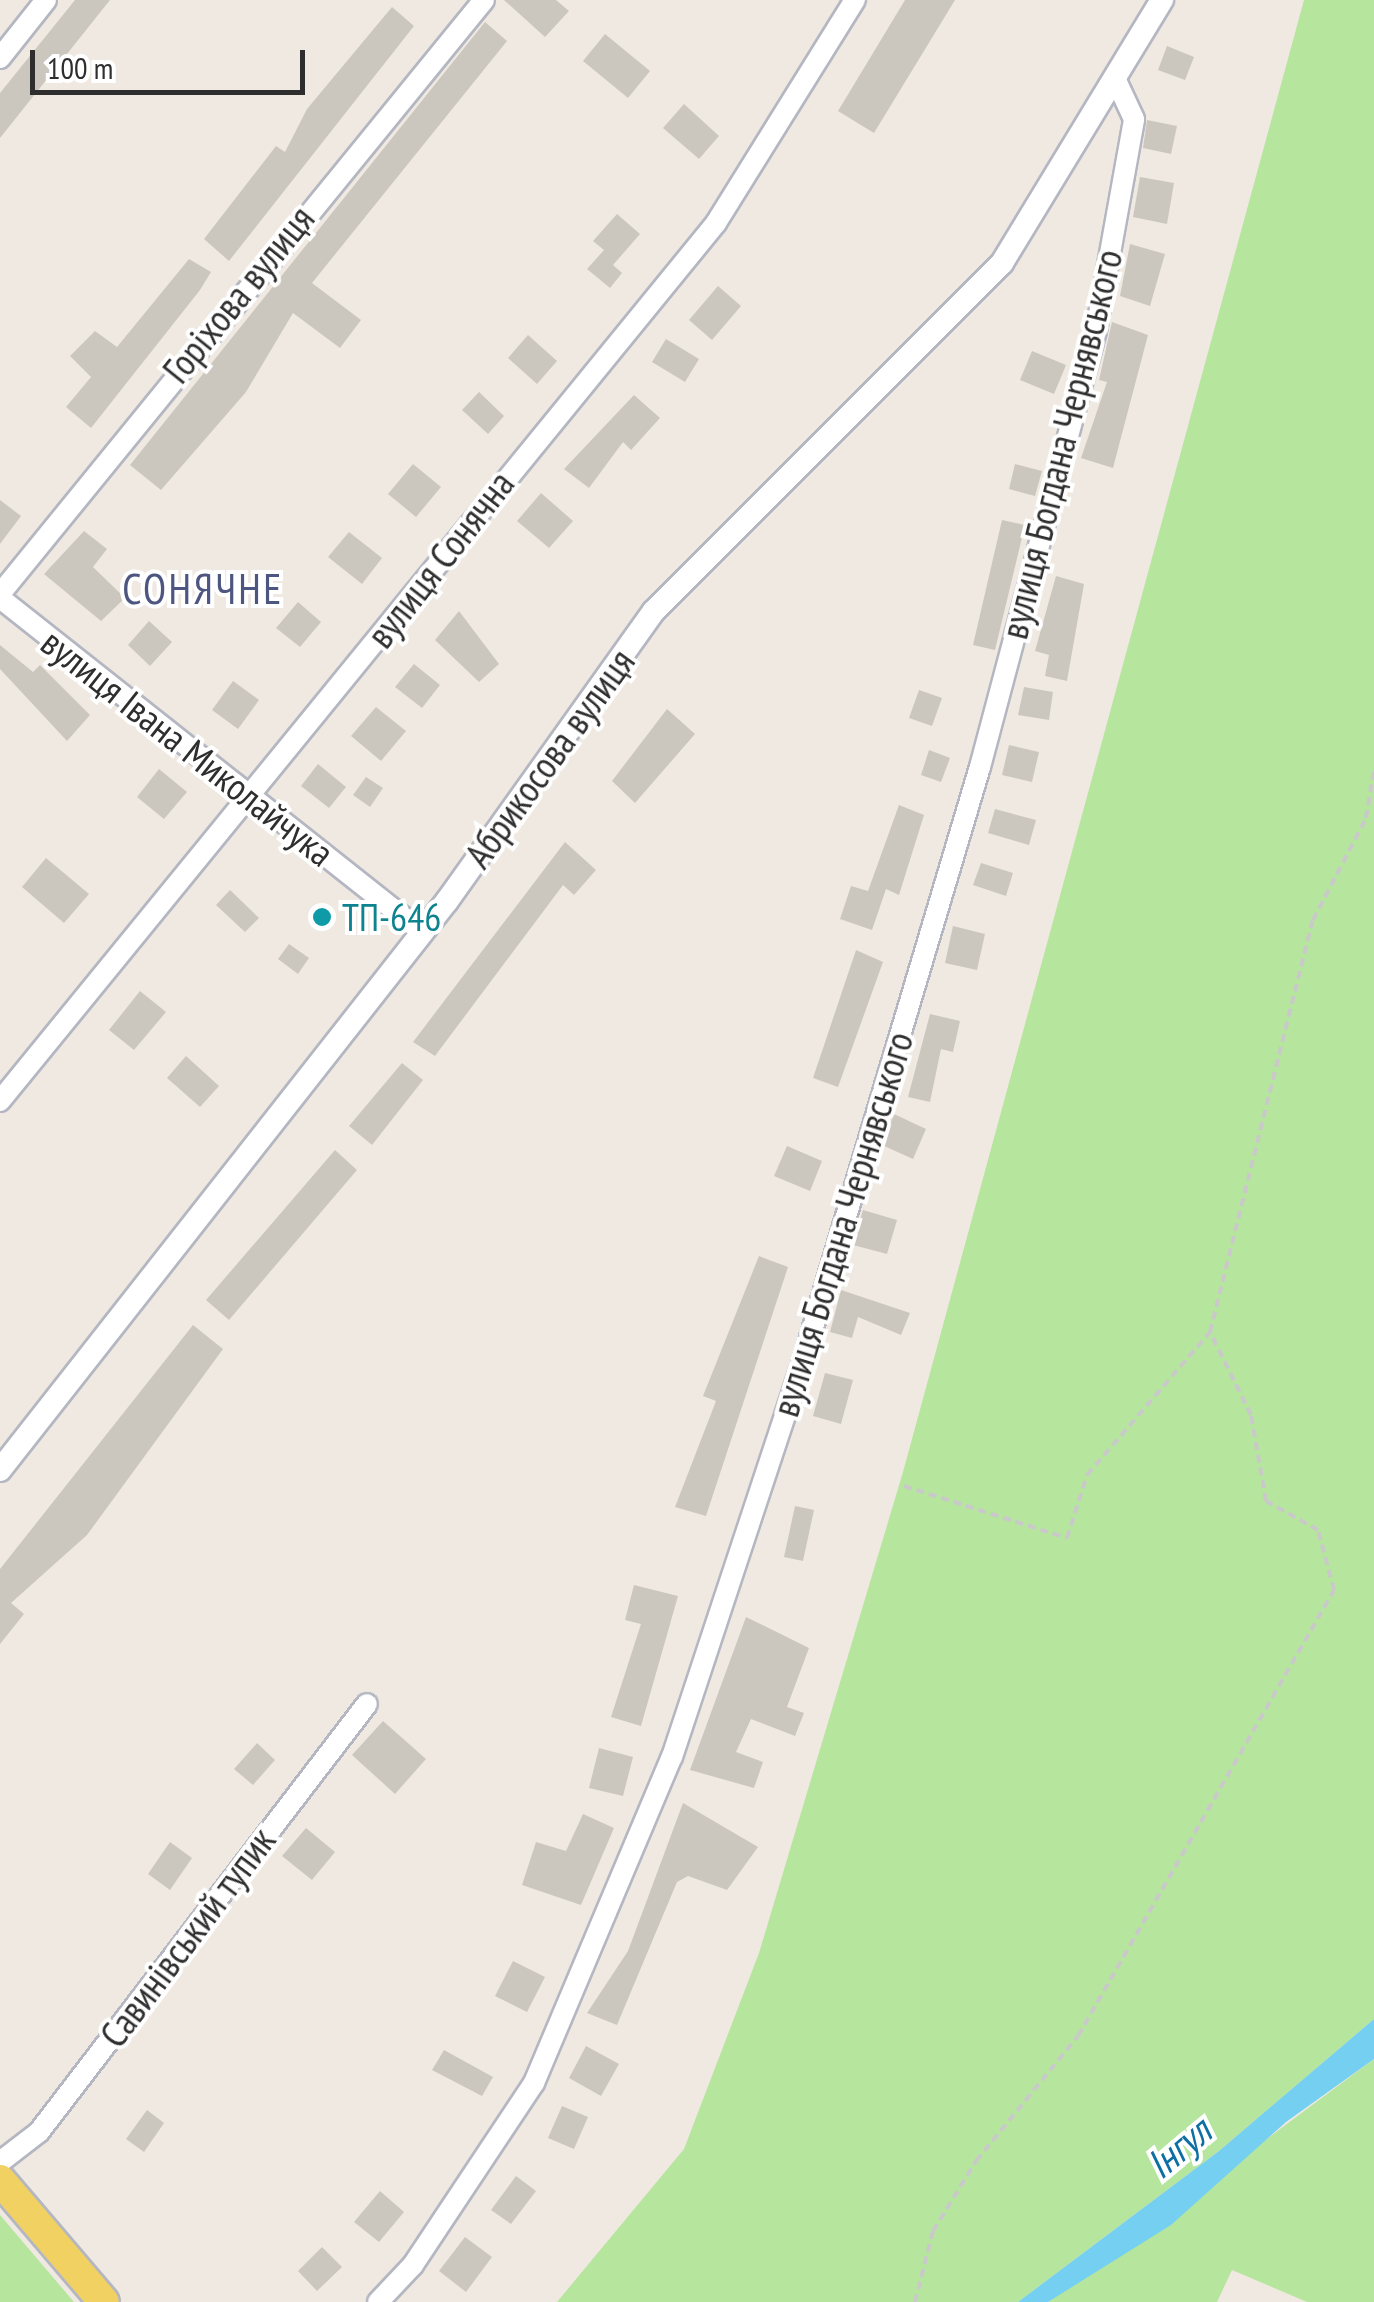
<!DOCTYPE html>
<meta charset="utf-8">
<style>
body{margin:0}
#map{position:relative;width:1374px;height:2302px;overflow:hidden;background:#efe9e1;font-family:"PT Sans Narrow",sans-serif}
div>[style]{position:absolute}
.green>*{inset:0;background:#b6e59e}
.water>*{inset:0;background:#75cff0}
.building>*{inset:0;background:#cbc7bf}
.path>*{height:4px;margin-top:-2px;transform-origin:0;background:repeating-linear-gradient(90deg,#c9c9c9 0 8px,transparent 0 13px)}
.roads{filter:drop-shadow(2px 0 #b4b7c1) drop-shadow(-2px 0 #b4b7c1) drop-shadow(0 2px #b4b7c1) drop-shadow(0 -2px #b4b7c1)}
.minor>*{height:20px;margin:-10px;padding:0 10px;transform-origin:10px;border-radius:10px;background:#fff}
.tertiary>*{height:22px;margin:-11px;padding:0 11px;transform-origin:11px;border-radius:11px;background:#fff}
.primary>*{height:30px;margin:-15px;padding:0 15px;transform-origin:15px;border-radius:15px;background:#f2d163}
.dots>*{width:28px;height:28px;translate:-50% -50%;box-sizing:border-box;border:5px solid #fff;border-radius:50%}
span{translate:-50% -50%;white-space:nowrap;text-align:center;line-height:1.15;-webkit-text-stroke:8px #fff;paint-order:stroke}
.street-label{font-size:38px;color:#2e2e2e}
.culture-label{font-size:38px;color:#0d838f}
.left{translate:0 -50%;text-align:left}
.water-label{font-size:40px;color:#0d6fa3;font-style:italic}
.quarter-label{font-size:42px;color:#4d5680;letter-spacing:2.5px}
.scale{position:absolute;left:30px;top:50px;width:275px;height:45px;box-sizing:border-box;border:5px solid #2e2e2e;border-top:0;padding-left:12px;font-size:30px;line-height:35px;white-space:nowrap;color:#2e2e2e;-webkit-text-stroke:8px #fff;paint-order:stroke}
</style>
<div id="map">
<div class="green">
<div style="clip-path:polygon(1304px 0,1374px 0,1374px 2019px,1219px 2151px,1018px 2302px,557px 2302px,684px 2149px,759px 1953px,903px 1472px)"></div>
<div style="clip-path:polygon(1374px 2059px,1374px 2302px,1307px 2302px,1232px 2270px,1217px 2302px,1048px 2302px)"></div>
<div style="clip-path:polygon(0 2215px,74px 2302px,0 2302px)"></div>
</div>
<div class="water">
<div style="clip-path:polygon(1374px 2019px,1374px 2059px,1286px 2122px,1171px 2225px,1048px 2302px,1018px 2302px,1219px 2151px)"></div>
</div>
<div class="building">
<div style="clip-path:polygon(75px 0,110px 0,0 138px,0 93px)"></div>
<div style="clip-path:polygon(504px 0,556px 0,569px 11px,545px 37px)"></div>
<div style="clip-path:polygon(905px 0,955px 0,874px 133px,838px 111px)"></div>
<div style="clip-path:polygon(392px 7px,414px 26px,229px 261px,204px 239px,276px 146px,285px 152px,307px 109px)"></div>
<div style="clip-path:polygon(485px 22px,507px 41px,312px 283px,361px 320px,340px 348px,293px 313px,246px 392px,161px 490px,130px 465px)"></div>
<div style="clip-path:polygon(605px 34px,650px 71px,628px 98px,583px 61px)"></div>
<div style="clip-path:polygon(1167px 46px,1194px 57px,1185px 80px,1158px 70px)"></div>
<div style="clip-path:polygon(684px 104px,719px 136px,699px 159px,663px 128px)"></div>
<div style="clip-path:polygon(1147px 120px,1177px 126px,1171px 154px,1143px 148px)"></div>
<div style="clip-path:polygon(1140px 177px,1174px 183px,1167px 224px,1133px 217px)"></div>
<div style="clip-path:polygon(617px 214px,640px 234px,613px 265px,622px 273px,610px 288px,587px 269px,604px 250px,593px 241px)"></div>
<div style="clip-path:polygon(1130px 244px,1165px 254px,1150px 306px,1120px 296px)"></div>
<div style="clip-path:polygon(189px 259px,211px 272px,200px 290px,91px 428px,66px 407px,91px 377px,70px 356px,95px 331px,117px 347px)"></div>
<div style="clip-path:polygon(718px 286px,741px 306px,712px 340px,689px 320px)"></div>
<div style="clip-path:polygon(1112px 322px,1148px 335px,1113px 468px,1081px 458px,1107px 382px,1099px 380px)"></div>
<div style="clip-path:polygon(528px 335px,557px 361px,537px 384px,508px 358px)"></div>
<div style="clip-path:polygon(666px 339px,699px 359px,685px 382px,652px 362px)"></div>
<div style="clip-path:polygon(1032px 351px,1066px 365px,1054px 394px,1020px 380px)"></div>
<div style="clip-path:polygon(479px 392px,504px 416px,488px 434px,462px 410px)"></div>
<div style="clip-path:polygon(634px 395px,660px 418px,631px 450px,623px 442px,589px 488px,564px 469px)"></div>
<div style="clip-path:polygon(413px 464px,441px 487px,416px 517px,388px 494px)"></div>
<div style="clip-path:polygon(1015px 464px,1042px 471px,1035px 496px,1009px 489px)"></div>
<div style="clip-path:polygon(541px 493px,573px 521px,549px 548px,517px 521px)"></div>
<div style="clip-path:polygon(0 500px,21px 516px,0 544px)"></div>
<div style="clip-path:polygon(1002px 520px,1025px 525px,995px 650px,973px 645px)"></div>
<div style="clip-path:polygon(84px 531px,107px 549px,93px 567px,125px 598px,101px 621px,44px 574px)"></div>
<div style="clip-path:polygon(349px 532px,382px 558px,362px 584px,328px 557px)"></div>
<div style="clip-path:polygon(1056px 576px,1084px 584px,1067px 681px,1045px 676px,1049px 655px,1035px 651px)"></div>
<div style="clip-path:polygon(298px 602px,321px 622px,300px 647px,276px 628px)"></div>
<div style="clip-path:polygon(459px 611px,499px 664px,479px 682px,435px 640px)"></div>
<div style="clip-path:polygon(149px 621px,172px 642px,150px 666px,128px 645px)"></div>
<div style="clip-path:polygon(0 645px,33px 672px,40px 665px,90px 715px,67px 741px,0 669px)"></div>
<div style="clip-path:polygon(414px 664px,440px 685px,422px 708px,395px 687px)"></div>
<div style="clip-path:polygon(233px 681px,259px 700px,238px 729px,212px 710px)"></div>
<div style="clip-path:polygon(1024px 687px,1053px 692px,1049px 720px,1018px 715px)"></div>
<div style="clip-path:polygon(919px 690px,942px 698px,932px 726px,909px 718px)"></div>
<div style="clip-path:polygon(376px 707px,406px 731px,381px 761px,351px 736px)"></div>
<div style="clip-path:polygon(667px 709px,695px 734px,635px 803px,612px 781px)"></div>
<div style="clip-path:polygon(1009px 745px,1039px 752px,1032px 782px,1002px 775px)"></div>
<div style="clip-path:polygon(929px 750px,950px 758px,941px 782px,921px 775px)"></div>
<div style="clip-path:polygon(318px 764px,346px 787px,329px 808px,301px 786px)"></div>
<div style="clip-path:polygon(159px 769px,187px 792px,164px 819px,137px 797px)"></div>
<div style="clip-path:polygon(366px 777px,383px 788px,370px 807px,353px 795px)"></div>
<div style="clip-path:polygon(899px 805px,924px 815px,899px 895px,886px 889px,872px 930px,840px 919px,851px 886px,868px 891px)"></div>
<div style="clip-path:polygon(995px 809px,1036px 820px,1029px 845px,988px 833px)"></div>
<div style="clip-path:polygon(565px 842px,596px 870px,574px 895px,563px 885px,435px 1056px,413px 1042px)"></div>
<div style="clip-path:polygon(46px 858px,89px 894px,64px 923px,22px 887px)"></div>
<div style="clip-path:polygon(981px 863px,1013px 873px,1006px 896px,973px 885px)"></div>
<div style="clip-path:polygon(230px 890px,259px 918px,245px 932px,216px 905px)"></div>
<div style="clip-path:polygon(953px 926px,985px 934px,977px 970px,945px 963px)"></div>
<div style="clip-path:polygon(289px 944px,309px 958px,298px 974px,278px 959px)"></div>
<div style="clip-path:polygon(856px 950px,883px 962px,838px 1087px,813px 1078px)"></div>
<div style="clip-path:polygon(140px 991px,166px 1012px,134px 1050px,109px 1030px)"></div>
<div style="clip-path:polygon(930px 1014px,960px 1021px,953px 1052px,941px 1049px,930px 1102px,908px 1097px)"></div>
<div style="clip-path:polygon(186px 1056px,219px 1086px,200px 1107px,167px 1078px)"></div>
<div style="clip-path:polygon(402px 1063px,423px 1080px,372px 1145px,349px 1126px)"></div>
<div style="clip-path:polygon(894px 1114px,926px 1129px,913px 1159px,882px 1145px)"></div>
<div style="clip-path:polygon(787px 1146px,822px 1161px,810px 1191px,774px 1176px)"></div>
<div style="clip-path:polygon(335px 1150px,357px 1170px,229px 1320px,206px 1300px)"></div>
<div style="clip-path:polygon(863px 1210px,897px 1220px,887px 1254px,853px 1245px)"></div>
<div style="clip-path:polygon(759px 1256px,788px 1267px,706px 1516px,675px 1507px,716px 1401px,703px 1396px)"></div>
<div style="clip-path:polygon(841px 1290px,910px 1313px,901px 1335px,858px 1317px,852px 1338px,830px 1332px)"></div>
<div style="clip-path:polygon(193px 1325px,223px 1349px,87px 1535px,11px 1603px,24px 1614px,0 1644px,0 1569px)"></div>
<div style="clip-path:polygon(825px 1373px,853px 1380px,841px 1424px,813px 1416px)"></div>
<div style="clip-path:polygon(795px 1506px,814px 1510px,803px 1561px,784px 1557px)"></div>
<div style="clip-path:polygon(634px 1585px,678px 1596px,641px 1726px,611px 1717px,641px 1624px,625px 1620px)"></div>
<div style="clip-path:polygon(746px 1617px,809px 1648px,787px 1707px,804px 1713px,795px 1736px,751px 1719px,736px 1752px,763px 1762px,754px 1788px,690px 1770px)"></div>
<div style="clip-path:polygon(383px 1721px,426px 1759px,395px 1794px,352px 1755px)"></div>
<div style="clip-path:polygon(257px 1743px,275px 1760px,253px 1785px,234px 1769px)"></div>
<div style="clip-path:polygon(599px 1748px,633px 1757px,623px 1796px,589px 1788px)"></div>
<div style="clip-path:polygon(683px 1803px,758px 1847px,727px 1890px,688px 1876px,677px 1882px,617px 2025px,587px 2013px,628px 1951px)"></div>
<div style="clip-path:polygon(583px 1814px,614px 1828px,581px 1905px,522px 1885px,536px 1842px,566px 1851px)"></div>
<div style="clip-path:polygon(306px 1828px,335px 1852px,312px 1880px,282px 1856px)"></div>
<div style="clip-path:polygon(170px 1842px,192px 1858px,170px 1890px,148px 1874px)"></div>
<div style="clip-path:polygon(513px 1961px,545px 1977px,527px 2012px,495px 1996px)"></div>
<div style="clip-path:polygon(586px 2046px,619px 2064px,601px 2096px,569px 2078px)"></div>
<div style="clip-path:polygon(444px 2050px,493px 2077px,482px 2096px,432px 2070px)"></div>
<div style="clip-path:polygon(562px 2106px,588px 2117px,574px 2149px,548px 2138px)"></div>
<div style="clip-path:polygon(147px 2110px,164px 2123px,144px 2152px,126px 2139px)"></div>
<div style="clip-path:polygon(516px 2176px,536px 2191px,511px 2224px,491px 2210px)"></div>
<div style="clip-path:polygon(380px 2191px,404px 2212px,379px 2242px,354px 2222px)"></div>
<div style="clip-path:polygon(465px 2237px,492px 2257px,466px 2292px,439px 2271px)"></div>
<div style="clip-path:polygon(322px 2247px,342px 2267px,317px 2291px,298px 2271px)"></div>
</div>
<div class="path">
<div style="left:904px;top:1486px;width:171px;rotate:17.7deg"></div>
<div style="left:1067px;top:1538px;width:66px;rotate:-72.4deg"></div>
<div style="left:1087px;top:1475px;width:189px;rotate:-49.3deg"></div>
<div style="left:915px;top:2302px;width:73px;rotate:-75.8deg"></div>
<div style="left:933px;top:2231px;width:82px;rotate:-58.4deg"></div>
<div style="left:976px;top:2161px;width:161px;rotate:-50.8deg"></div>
<div style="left:1078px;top:2036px;width:514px;rotate:-60.14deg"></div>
<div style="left:1334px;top:1590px;width:62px;rotate:-104.9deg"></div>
<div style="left:1318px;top:1530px;width:60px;rotate:-150.9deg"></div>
<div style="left:1266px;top:1501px;width:87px;rotate:-99.9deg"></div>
<div style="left:1251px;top:1415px;width:93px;rotate:-116.3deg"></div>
<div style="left:1210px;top:1332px;width:425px;rotate:-76deg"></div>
<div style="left:1313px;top:920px;width:115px;rotate:-62.5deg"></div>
<div style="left:1366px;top:818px;width:49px;rotate:-80.5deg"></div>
</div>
<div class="roads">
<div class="minor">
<div style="left:0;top:58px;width:74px;rotate:-51.6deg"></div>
<div style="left:0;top:594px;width:766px;rotate:-50.83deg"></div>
<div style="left:0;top:598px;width:538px;rotate:38.36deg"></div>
<div style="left:0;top:1101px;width:1133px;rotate:-50.8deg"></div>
<div style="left:716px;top:223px;width:263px;rotate:-58.1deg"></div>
<div style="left:0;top:2162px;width:49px;rotate:-37.6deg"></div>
<div style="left:39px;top:2132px;width:539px;rotate:-52.54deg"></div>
<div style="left:378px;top:2302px;width:51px;rotate:-46.6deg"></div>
<div style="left:413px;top:2265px;width:219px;rotate:-56.4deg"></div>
<div style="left:534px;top:2083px;width:354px;rotate:-67.1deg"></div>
<div style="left:672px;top:1757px;width:407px;rotate:-71.7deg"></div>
<div style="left:800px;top:1371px;width:630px;rotate:-73.41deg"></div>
<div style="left:980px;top:767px;width:451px;rotate:-75.1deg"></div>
<div style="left:1096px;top:331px;width:215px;rotate:-79.8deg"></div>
<div style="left:1134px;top:119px;width:40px;rotate:-115deg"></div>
</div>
<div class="tertiary">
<div style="left:0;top:1470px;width:724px;rotate:-51.85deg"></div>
<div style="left:447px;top:901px;width:356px;rotate:-54.5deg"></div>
<div style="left:654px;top:611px;width:492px;rotate:-45deg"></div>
<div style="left:1002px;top:263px;width:308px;rotate:-58.7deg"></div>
</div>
<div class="primary">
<div style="left:0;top:2180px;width:160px;rotate:49.6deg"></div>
</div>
</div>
<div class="dots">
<div style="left:322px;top:917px;background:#0f9aa8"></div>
</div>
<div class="street-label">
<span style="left:238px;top:294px;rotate:-51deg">Горіхова вулиця</span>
<span style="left:1061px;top:444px;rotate:-76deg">вулиця Богдана Чернявського</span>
<span style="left:440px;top:559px;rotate:-52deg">вулиця Сонячна</span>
<span style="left:188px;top:747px;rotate:38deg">вулиця Івана Миколайчука</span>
<span style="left:549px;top:758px;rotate:-54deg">Абрикосова вулиця</span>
<span style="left:842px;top:1224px;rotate:-73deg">вулиця Богдана Чернявського</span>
<span style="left:187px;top:1937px;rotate:-53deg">Савинівський тупик</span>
</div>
<div class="culture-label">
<span class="left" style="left:342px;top:917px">ТП-646</span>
</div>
<div class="water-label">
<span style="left:1178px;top:2147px;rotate:-40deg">Інгул</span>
</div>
<div class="quarter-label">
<span style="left:203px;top:589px">СОНЯЧНЕ</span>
</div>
<div class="scale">100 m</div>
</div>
